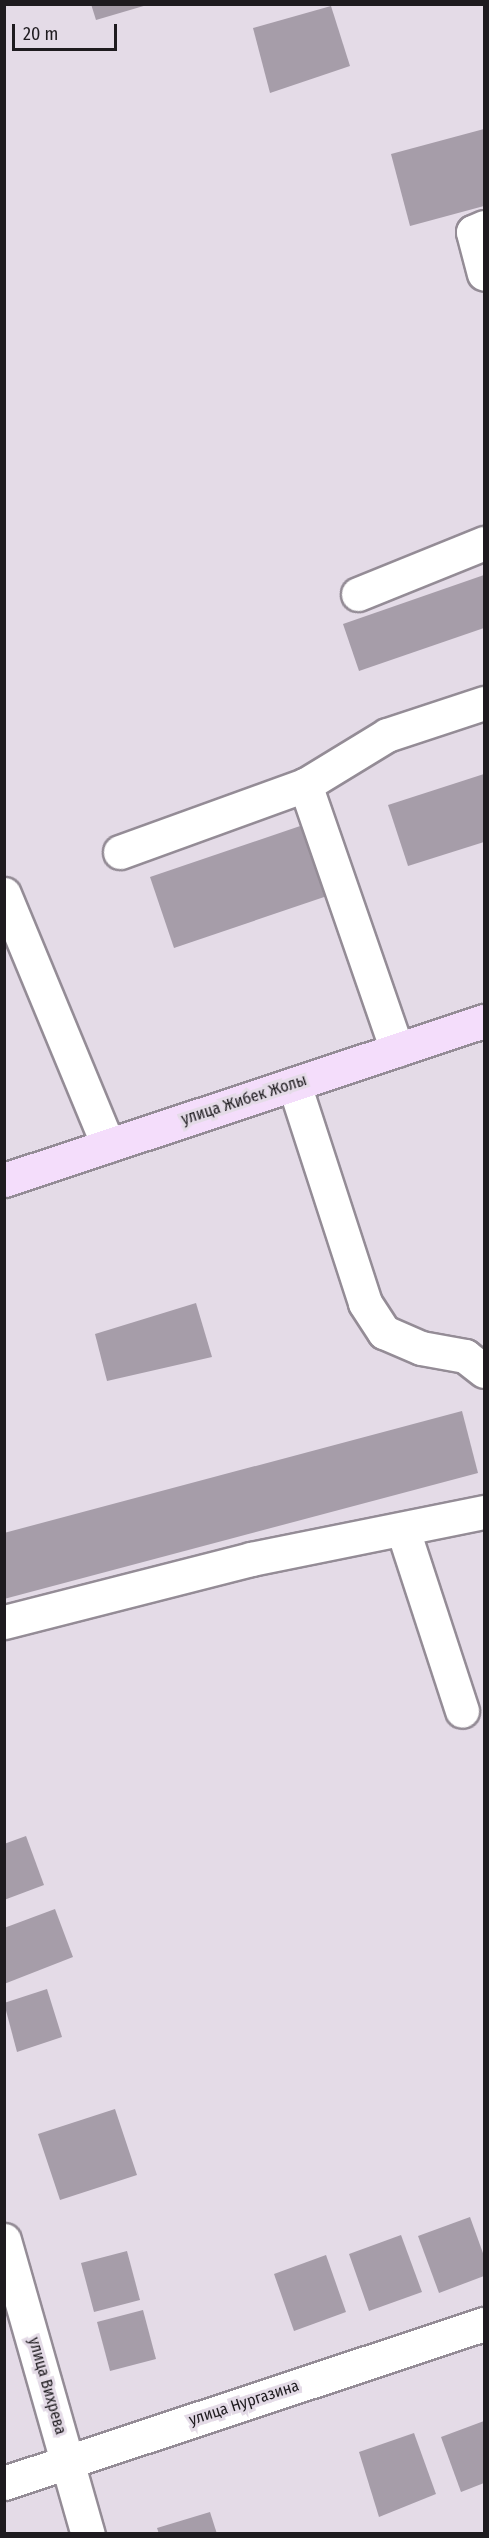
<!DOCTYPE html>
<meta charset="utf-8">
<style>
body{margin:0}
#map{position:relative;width:489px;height:2538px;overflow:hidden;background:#e4dbe7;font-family:"Fira Sans Condensed",sans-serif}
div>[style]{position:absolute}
.building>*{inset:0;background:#a69da9}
.roads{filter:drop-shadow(2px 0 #948c96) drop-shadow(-2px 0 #948c96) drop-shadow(0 2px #948c96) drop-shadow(0 -2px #948c96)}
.minor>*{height:33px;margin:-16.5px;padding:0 16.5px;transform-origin:16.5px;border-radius:16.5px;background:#fff}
.major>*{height:33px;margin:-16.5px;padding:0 16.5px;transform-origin:16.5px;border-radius:16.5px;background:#f4ddfb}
span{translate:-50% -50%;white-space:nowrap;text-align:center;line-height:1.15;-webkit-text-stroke:6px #e4dbe7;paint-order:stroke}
.street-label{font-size:16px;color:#1e1b1f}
.frame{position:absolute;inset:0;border:6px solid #1e1b1f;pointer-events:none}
.scale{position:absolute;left:12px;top:24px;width:105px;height:27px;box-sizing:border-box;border:3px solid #1e1b1f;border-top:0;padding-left:8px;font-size:18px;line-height:21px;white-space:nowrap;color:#1e1b1f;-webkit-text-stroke:4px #e4dbe7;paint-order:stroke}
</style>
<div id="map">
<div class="building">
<div style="clip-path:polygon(91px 4px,147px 4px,147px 5px,96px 20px)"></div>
<div style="clip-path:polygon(331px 6px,350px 66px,270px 93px,253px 28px)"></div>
<div style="clip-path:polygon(484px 129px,484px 206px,410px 226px,391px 154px)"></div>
<div style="clip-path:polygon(484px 575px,484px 628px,359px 671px,343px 624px)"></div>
<div style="clip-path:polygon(484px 774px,484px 842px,408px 866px,388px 805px)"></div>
<div style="clip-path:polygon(309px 823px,333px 894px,174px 948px,150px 877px)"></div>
<div style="clip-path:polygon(196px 1303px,212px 1357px,107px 1381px,95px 1334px)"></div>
<div style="clip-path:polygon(462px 1411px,478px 1473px,4px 1599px,4px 1533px)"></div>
<div style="clip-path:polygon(26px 1836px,44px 1885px,4px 1900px,4px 1844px)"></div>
<div style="clip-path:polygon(55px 1909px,73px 1957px,4px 1984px,4px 1928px)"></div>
<div style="clip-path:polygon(47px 1989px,62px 2037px,17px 2052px,4px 2003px)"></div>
<div style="clip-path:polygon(115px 2109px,137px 2175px,60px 2200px,38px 2134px)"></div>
<div style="clip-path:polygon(470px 2217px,484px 2256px,484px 2276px,439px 2293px,418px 2236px)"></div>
<div style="clip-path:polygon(401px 2235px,422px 2292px,369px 2311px,349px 2254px)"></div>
<div style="clip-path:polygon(127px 2251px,140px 2300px,94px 2312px,81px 2263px)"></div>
<div style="clip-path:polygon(326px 2255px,346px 2312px,294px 2331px,274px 2274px)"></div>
<div style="clip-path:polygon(143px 2310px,156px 2359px,110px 2371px,97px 2322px)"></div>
<div style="clip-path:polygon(484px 2421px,484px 2483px,461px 2492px,441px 2437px)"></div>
<div style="clip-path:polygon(414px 2433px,436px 2494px,379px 2517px,359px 2452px)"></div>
<div style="clip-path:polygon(210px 2512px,217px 2534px,159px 2534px,157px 2528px)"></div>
</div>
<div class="roads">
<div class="minor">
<div style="left:484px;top:227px;width:12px;rotate:156deg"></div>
<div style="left:473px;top:232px;width:43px;rotate:75.3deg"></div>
<div style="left:358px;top:594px;width:136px;rotate:-22deg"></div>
<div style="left:120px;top:852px;width:197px;rotate:-19.9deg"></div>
<div style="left:4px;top:894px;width:272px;rotate:67.5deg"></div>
<div style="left:397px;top:1050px;width:281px;rotate:-109.1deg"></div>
<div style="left:305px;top:785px;width:96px;rotate:-31.4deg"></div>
<div style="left:387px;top:735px;width:102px;rotate:-18.3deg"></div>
<div style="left:294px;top:1084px;width:230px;rotate:72deg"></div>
<div style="left:365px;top:1303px;width:35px;rotate:57deg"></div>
<div style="left:384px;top:1332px;width:40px;rotate:23.4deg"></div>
<div style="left:421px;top:1348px;width:45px;rotate:10.3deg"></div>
<div style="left:465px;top:1356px;width:24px;rotate:38deg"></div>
<div style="left:403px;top:1530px;width:190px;rotate:71.9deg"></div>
<div style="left:4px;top:1622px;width:255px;rotate:-14.3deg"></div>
<div style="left:251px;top:1559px;width:238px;rotate:-11.4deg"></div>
<div style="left:4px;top:2240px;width:306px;rotate:74.1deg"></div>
<div style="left:4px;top:2483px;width:506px;rotate:-18.33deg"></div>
</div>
<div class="major">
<div style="left:4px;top:1180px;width:506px;rotate:-18.33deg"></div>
</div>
</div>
<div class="street-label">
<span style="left:244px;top:1100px;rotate:-18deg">улица Жибек Жолы</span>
<span style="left:47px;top:2386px;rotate:74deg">улица Вихрева</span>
<span style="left:244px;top:2403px;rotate:-18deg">улица Нургазина</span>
</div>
<div class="frame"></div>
<div class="scale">20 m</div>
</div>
